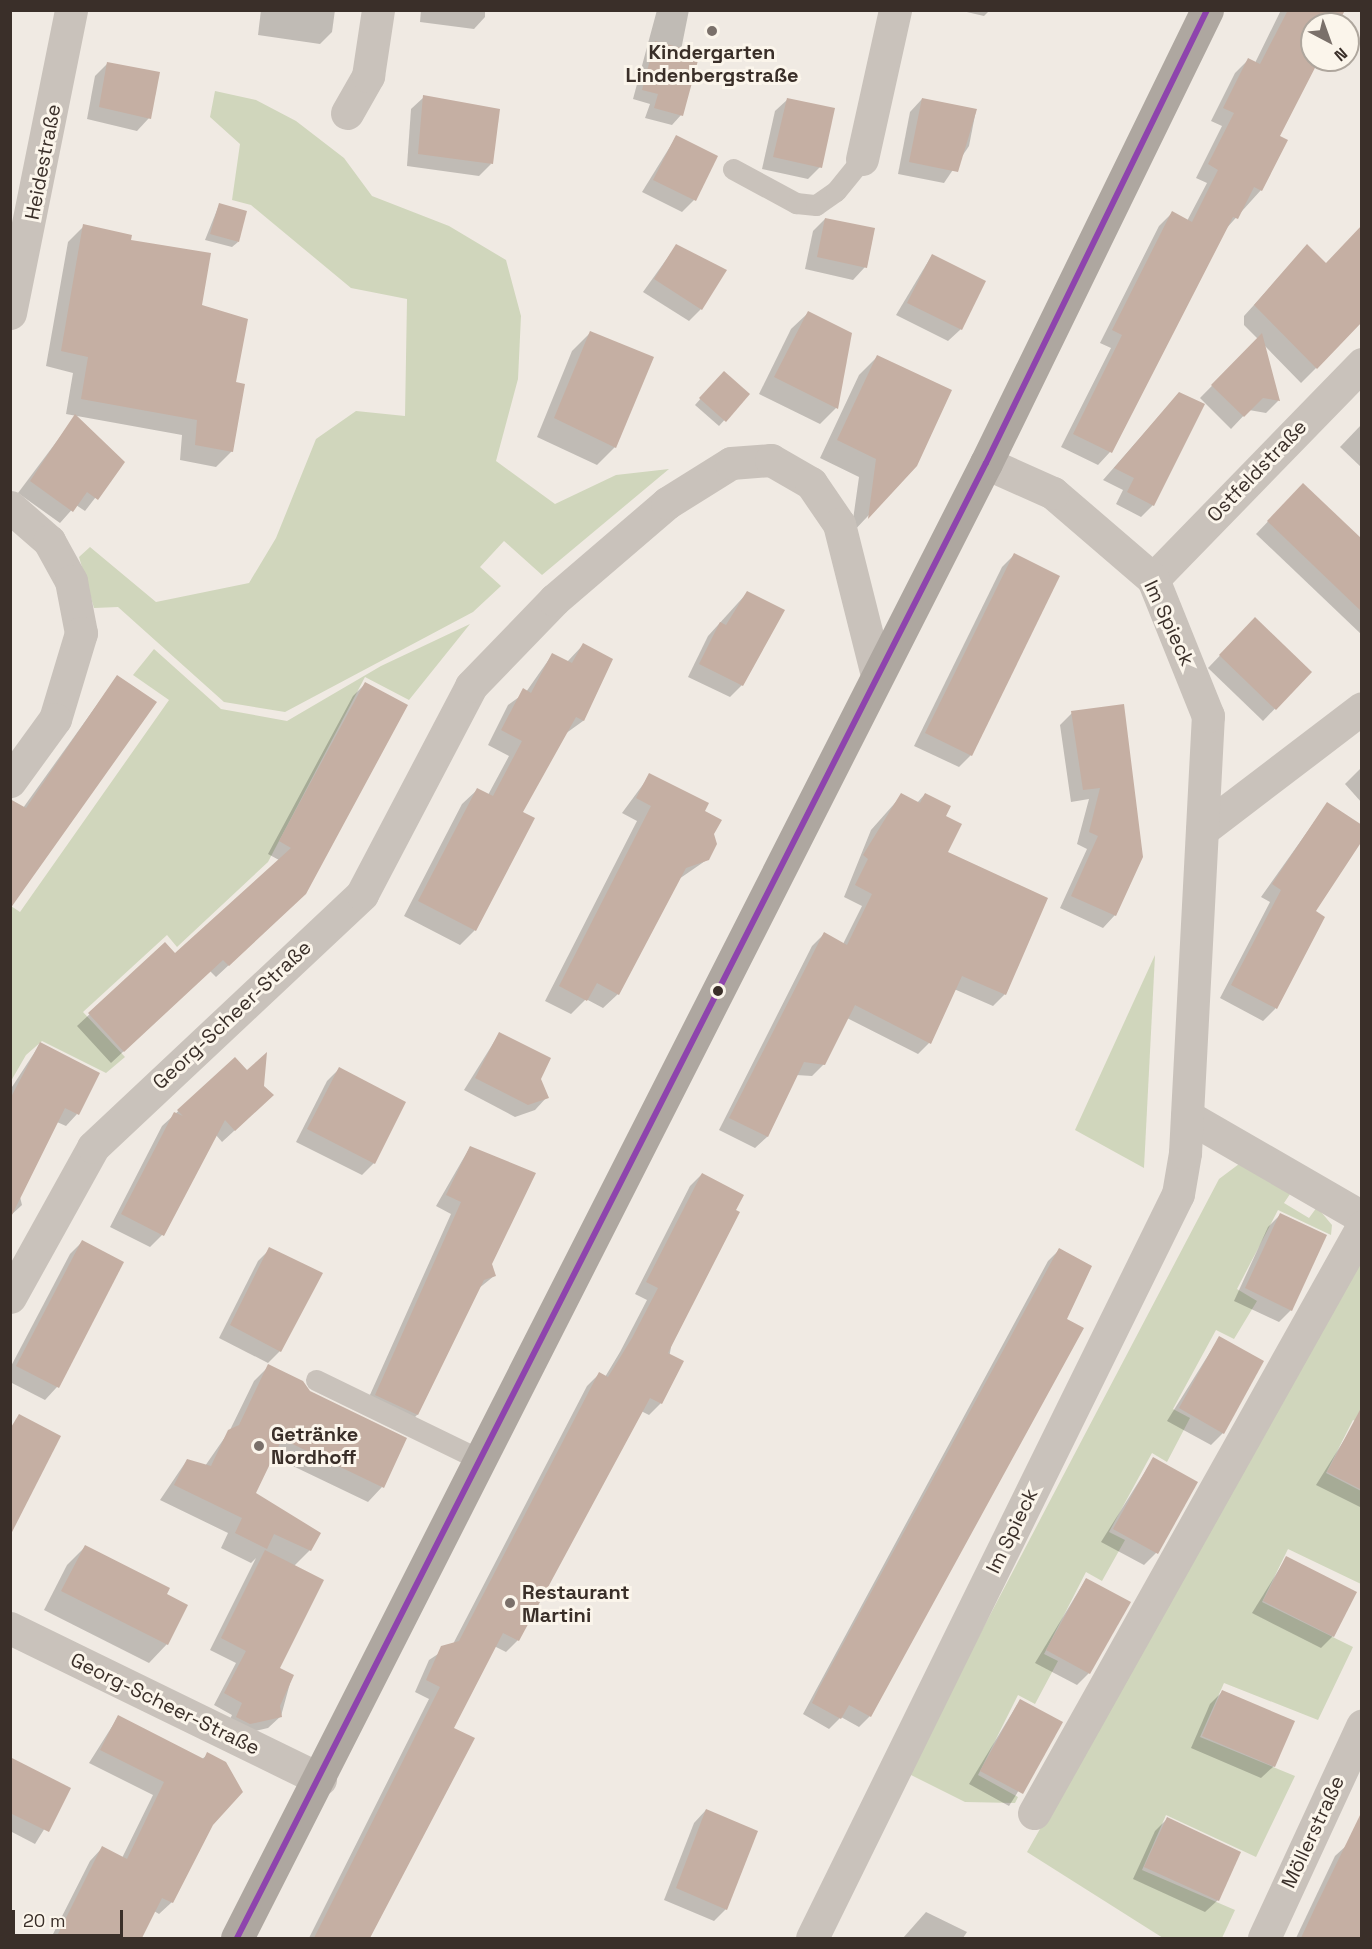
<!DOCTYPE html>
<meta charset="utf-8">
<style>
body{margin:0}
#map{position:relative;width:1372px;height:1949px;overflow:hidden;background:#f0eae3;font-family:"Space Grotesk",sans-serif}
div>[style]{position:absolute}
.green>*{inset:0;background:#d0d6bc}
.shadow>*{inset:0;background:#0003}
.building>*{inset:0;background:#c5afa3}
.lane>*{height:21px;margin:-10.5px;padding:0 10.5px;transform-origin:10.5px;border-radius:10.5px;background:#c9c2bb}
.street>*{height:33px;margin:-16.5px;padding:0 16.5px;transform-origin:16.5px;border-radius:16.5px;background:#c9c2bb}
.primary>*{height:33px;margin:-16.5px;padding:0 16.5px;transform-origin:16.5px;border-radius:16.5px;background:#aea7a0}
.bus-1>*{height:6px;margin:-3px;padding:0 3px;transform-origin:3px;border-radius:3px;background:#8e44ad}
.dots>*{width:16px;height:16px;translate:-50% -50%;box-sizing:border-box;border:3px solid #fbf5eb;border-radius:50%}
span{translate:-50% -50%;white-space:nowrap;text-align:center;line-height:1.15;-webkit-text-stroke:6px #fbf5eb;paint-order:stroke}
.poi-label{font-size:20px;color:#3a2f29;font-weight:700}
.left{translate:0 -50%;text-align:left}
.street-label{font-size:20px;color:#3a2f29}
.frame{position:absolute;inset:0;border:12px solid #3a2f29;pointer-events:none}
.north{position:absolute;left:1300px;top:12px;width:60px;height:60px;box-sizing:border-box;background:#fbf5eb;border:2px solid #aea69d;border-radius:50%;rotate:139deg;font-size:16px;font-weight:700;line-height:24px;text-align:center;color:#3a2f29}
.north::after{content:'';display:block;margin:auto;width:21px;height:27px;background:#7a706a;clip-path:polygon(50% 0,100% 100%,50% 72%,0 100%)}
.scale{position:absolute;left:12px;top:1910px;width:111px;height:27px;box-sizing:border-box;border:3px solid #3a2f29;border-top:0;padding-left:8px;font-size:18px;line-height:21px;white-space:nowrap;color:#3a2f29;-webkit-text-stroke:4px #fbf5eb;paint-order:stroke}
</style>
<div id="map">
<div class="green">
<div style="clip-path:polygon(215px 91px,256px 100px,296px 121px,344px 158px,372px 196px,449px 226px,506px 260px,521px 316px,518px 379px,496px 461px,555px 504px,616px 475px,669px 469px,542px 575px,504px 541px,480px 567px,501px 586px,473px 612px,285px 712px,224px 702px,118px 607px,94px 608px,79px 557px,90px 547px,156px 602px,249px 583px,276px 538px,316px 439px,356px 411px,405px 416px,407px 299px,351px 288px,251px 205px,232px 200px,240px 144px,210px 117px)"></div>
<div style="clip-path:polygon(470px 624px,409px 700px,365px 677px,268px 862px,177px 947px,167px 935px,83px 1012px,125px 1057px,106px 1073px,42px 1041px,26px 1055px,11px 1081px,11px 906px,20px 912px,169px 700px,133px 675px,154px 649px,221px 709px,287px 721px,381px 666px)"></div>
<div style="clip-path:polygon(1155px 955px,1144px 1168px,1075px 1130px)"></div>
<div style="clip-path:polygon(1239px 1164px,1292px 1191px,1284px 1203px,1309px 1218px,1317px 1207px,1332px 1225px,1331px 1235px,1278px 1210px,1237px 1289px,1257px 1301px,1234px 1339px,1216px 1330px,1173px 1409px,1190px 1418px,1167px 1462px,1152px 1453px,1109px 1532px,1125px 1540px,1102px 1581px,1086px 1572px,1044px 1654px,1058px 1661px,1035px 1704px,1018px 1695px,978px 1775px,1018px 1797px,1015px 1803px,965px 1802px,907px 1773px,1219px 1179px)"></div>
<div style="clip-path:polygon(1361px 1259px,1361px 1424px,1353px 1420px,1326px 1473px,1361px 1491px,1361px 1584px,1288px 1549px,1262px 1602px,1353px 1647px,1318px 1720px,1224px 1683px,1200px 1737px,1295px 1776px,1256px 1857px,1166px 1815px,1142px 1870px,1235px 1910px,1222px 1938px,1163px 1938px,1027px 1852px)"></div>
</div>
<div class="shadow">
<div style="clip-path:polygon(261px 10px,335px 10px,332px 32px,320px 44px,258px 35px)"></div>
<div style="clip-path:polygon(421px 10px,485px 10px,485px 17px,474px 29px,420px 22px)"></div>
<div style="clip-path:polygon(657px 10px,689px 10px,681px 50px,681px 115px,672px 125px,645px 118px,650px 104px,633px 99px)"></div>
<div style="clip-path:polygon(958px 10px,990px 10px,984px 16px)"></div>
<div style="clip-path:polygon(1281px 10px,1341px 10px,1335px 24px,1312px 24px,1312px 60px,1316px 60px,1278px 136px,1261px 190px,1224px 231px,1110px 452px,1098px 465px,1061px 447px,1111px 348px,1100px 343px,1159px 226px,1172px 213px,1187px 221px,1207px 183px,1196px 178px,1222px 126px,1211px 121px,1235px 73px,1248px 60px,1255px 63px)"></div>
<div style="clip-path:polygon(107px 64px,149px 118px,137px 131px,87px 119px,95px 76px)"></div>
<div style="clip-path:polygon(424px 97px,491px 164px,479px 176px,407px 166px,411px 109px)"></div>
<div style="clip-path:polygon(788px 99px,820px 167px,808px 179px,762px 169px,775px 111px)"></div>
<div style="clip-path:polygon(922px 99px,976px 110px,969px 146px,944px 183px,898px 174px,910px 112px)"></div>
<div style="clip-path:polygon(676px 137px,694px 200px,682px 212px,642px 192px)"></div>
<div style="clip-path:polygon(219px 205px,238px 242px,232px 247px,205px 240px)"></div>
<div style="clip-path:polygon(825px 219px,865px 267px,853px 280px,805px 269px,813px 231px)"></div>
<div style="clip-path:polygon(84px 226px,129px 241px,200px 306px,234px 384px,232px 451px,216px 467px,180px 460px,182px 435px,66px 414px,73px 373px,46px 366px,68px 242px)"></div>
<div style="clip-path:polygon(676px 246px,701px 309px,689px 321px,643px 292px)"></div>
<div style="clip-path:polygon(1307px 246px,1316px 368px,1301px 383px,1264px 345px,1278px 401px,1266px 413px,1249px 410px,1231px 429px,1200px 398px,1258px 339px,1244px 325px,1244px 316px)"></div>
<div style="clip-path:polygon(932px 255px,961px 329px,948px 341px,896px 315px)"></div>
<div style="clip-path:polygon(808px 313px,836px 408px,820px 424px,759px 394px,791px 329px)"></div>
<div style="clip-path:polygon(591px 332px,615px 447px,597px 465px,537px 437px,572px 351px)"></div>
<div style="clip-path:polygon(877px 357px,916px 465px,851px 534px,859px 477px,820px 458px,859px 375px)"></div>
<div style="clip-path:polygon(718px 379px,747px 395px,719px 426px,695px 405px)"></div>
<div style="clip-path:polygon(1168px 406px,1153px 505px,1141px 517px,1116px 504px,1123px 490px,1103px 480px)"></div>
<div style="clip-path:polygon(75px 417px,123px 462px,85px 511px,76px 505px,60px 523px,18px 493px)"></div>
<div style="clip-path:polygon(1362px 424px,1362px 468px,1340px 447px)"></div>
<div style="clip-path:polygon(1303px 485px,1362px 541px,1362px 635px,1256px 534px)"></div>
<div style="clip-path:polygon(1014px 555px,971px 755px,959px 767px,914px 746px,1002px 567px)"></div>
<div style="clip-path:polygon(747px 593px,742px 685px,730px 697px,688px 677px,708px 636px)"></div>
<div style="clip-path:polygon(1255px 619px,1310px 672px,1263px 721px,1208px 668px)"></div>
<div style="clip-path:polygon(583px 645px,611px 660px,583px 721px,565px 734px,521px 812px,475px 930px,460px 945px,404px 916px,462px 804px,477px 790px,488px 795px,509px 756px,488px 745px,508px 705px,526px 692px,552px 655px,567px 662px)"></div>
<div style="clip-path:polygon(117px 677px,10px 907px,23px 808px)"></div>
<div style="clip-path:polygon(365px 684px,292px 906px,216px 977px,210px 971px,111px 1063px,77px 1026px,165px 944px,175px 955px,279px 860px,268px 854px,353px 696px)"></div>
<div style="clip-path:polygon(1121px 706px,1115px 915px,1103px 928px,1060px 908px,1087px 849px,1077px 844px,1089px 799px,1071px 802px,1060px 725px,1072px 713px)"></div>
<div style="clip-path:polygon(1362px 767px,1362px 803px,1345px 784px)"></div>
<div style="clip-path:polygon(650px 775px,703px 812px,712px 834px,708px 859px,679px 879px,618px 994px,603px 1008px,586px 999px,571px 1014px,545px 1001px,637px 821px,622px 813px)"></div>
<div style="clip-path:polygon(925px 794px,944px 816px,946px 852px,1005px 994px,993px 1006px,954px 989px,929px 1043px,918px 1054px,847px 1018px,824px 1064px,812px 1076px,796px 1075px,767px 1137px,755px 1148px,719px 1130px,812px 946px,824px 934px,843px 944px,862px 906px,844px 897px,871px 830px,902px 795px,917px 803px)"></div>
<div style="clip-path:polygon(1327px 804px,1314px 912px,1323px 917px,1275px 1009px,1263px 1021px,1220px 998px,1270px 902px,1261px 897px)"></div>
<div style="clip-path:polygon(499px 1034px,539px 1078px,547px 1097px,535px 1110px,515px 1117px,464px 1090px)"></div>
<div style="clip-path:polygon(40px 1044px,77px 1114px,66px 1126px,57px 1122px,20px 1197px,22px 1205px,10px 1216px,10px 1090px)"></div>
<div style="clip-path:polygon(235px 1059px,260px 1107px,222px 1142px,216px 1135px,162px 1235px,150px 1247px,110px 1227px,162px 1126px)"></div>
<div style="clip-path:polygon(339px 1069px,374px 1163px,362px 1175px,296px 1142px,327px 1081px)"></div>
<div style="clip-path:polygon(470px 1147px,494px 1276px,478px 1289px,417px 1415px,406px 1426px,365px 1406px,451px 1214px,436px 1206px)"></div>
<div style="clip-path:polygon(702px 1174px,661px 1403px,649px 1415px,641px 1411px,518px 1640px,506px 1652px,494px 1646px,452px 1728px,473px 1739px,368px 1938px,309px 1938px,429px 1699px,415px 1692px,429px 1660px,453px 1644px,587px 1386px,599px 1374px,605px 1377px,620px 1352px,647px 1300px,635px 1294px,690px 1186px)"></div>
<div style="clip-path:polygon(1280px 1215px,1291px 1310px,1279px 1322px,1234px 1301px,1268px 1227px)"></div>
<div style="clip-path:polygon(82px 1242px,122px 1263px,57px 1387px,45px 1400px,10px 1382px,10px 1368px,70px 1254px)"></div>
<div style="clip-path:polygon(270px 1249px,280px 1351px,268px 1363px,219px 1338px,258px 1261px)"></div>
<div style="clip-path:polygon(1059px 1250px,870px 1716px,859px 1727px,841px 1717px,829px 1729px,803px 1714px,1048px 1261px)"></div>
<div style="clip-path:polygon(1219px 1338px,1223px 1433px,1211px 1445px,1167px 1421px)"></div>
<div style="clip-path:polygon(269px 1366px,382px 1487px,368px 1502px,272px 1456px,254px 1494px,310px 1550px,294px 1566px,278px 1668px,292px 1676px,281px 1716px,268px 1728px,237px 1735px,225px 1729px,232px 1715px,214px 1705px,236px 1663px,210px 1650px,256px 1558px,251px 1563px,221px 1548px,228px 1533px,160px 1500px,187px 1460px,205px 1466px,230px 1430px,254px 1381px)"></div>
<div style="clip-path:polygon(1351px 1429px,1362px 1435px,1362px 1508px,1316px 1485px)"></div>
<div style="clip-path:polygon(1153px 1459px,1156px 1553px,1144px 1565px,1101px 1542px)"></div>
<div style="clip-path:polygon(85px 1547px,186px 1606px,167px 1644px,149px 1663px,44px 1610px,67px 1565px)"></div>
<div style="clip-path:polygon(1286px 1558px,1333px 1636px,1321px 1648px,1252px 1613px)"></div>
<div style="clip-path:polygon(1086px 1579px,1089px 1673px,1077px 1685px,1035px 1663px)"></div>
<div style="clip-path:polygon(1222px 1692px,1274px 1766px,1261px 1778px,1191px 1748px,1210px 1704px)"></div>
<div style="clip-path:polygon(1020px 1700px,1061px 1723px,1009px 1806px,969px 1784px)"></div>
<div style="clip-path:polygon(118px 1717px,201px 1760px,208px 1754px,212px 1824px,172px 1902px,159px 1914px,154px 1911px,140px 1938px,51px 1938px,90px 1861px,102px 1848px,122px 1858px,153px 1795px,89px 1763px)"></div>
<div style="clip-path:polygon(10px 1761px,69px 1789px,35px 1844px,10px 1831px)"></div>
<div style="clip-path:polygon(706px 1810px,726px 1909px,714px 1921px,664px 1900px,694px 1823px)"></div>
<div style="clip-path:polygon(1167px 1819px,1218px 1900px,1205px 1912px,1133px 1879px,1155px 1831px)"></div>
<div style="clip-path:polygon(1347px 1845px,1362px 1852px,1362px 1938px,1296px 1938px,1335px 1856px)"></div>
<div style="clip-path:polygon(926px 1912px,967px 1932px,963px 1938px,903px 1938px)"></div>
</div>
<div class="building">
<div style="clip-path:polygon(1288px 10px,1345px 10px,1338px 24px,1312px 24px,1312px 60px,1319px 60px,1280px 136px,1288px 140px,1262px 191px,1254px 187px,1238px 219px,1233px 217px,1112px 453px,1073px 434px,1122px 335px,1112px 330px,1172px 211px,1192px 222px,1218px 170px,1208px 164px,1234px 113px,1223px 108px,1248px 58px,1260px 64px)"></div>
<div style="clip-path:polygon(655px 41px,700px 53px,683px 116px,654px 108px,658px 94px,642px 90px)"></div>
<div style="clip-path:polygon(107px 62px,160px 72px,151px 119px,99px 107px)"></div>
<div style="clip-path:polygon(423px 95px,500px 109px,493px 164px,418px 154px)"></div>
<div style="clip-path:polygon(787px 98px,835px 108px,822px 168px,773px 157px)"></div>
<div style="clip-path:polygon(922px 98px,977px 109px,958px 172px,909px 162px)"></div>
<div style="clip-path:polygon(676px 135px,718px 156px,696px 201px,653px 180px)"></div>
<div style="clip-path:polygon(219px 203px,247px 211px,239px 242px,210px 234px)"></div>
<div style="clip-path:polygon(825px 218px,875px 228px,867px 268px,817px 257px)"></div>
<div style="clip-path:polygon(83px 224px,132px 235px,131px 240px,211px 253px,202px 305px,248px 319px,236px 382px,245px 384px,233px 452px,195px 445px,197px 420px,81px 399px,88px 357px,61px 351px)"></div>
<div style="clip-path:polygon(1362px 225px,1362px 322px,1317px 369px,1254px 305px,1307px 244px,1326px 263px)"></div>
<div style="clip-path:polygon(676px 244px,727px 270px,702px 310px,654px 279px)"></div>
<div style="clip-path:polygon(932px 254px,986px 281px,962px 330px,907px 303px)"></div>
<div style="clip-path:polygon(808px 311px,852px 333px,838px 409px,774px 377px)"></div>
<div style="clip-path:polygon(590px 331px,654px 357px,616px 448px,554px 418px)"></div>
<div style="clip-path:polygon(1262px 333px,1280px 401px,1263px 398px,1244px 417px,1211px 385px)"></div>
<div style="clip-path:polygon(877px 355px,952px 390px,917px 466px,868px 519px,876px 459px,837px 440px)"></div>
<div style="clip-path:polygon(724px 371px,750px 394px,726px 422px,699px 398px)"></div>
<div style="clip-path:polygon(1179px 392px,1205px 404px,1154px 506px,1127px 492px,1134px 478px,1114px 468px)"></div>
<div style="clip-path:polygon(75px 414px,125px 462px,98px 500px,87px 492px,73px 512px,30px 481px)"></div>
<div style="clip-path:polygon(1303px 483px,1362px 539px,1362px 612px,1267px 521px)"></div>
<div style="clip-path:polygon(1014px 553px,1060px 576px,972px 756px,925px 733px)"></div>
<div style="clip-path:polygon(747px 591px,785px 610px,743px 686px,699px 664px,720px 622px,726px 625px)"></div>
<div style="clip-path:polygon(1255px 617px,1312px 672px,1276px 710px,1219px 655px)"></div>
<div style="clip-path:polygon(583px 643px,613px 659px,584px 721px,576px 717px,523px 812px,535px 818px,476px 931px,418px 901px,477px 788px,493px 796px,522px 741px,501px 730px,523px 688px,531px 693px,552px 653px,572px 663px)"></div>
<div style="clip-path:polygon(117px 675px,157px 702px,10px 909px,10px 799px,26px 808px)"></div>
<div style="clip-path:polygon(365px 682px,408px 705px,306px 894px,229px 966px,223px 960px,124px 1052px,88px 1013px,165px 942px,175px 953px,291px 848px,279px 841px)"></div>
<div style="clip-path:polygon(1124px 704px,1143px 857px,1116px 916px,1071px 896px,1098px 836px,1089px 832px,1100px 788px,1083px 790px,1071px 711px)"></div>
<div style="clip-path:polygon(649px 773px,709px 803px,705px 811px,722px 820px,714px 834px,717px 844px,709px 860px,686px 868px,619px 995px,597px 983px,587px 1001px,559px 986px,651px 806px,636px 798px)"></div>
<div style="clip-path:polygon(901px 793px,920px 803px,925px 793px,951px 806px,946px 816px,962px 824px,948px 852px,1048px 898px,1006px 995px,962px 976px,931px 1044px,855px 1005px,825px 1065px,804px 1062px,768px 1137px,729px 1118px,824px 932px,847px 945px,872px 894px,855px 885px,868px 859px,863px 855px)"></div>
<div style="clip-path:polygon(1327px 802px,1362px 825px,1362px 841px,1316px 911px,1325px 917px,1277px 1009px,1231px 985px,1281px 890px,1272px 884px)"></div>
<div style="clip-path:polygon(499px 1032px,551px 1058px,541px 1079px,549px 1098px,528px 1105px,475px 1078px)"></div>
<div style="clip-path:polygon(40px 1042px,100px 1073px,79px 1115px,65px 1108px,10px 1219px,10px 1099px)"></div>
<div style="clip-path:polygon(267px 1052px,264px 1086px,274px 1095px,235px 1131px,225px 1120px,164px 1236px,121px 1214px,174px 1112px,183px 1116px,177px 1110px,235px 1057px,247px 1070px)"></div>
<div style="clip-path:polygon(339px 1067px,406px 1102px,375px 1164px,307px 1129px)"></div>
<div style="clip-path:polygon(470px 1146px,536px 1173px,492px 1264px,496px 1276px,484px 1280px,418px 1415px,375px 1395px,461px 1202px,446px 1195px)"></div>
<div style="clip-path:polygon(702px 1173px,744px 1195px,736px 1210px,740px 1212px,668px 1353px,684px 1361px,662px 1404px,650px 1398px,519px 1641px,503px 1633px,454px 1728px,475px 1738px,370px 1938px,314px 1938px,440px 1687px,426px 1680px,441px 1646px,459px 1641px,599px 1372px,608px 1377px,632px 1338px,658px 1288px,646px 1282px)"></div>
<div style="clip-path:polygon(1280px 1213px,1327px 1235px,1292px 1311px,1245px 1288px)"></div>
<div style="clip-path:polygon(82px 1240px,124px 1262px,59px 1388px,16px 1366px)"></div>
<div style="clip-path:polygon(269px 1247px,323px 1273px,281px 1352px,230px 1325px)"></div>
<div style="clip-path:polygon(1059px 1248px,1092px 1266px,1067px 1319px,1084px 1328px,871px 1717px,849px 1705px,841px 1719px,812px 1703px,819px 1688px)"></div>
<div style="clip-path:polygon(1219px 1336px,1264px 1361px,1224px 1434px,1179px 1408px)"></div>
<div style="clip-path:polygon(268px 1364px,303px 1381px,310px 1391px,407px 1438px,384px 1488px,282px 1439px,256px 1493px,321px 1533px,311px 1551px,274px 1534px,267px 1549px,235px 1533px,242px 1518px,174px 1485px,187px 1459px,211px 1466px,228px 1430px,239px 1425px)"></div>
<div style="clip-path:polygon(1362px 1406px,1362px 1490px,1327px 1472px)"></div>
<div style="clip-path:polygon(19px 1414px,61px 1436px,10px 1536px,10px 1429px)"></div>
<div style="clip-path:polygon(1153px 1457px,1198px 1482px,1158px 1554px,1113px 1529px)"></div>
<div style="clip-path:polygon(85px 1545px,170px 1588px,167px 1594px,188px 1605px,168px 1645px,61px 1591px)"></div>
<div style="clip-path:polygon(265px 1550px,324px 1580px,280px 1668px,294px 1675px,280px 1706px,282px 1717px,250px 1724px,236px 1717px,242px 1703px,224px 1693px,246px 1651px,221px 1638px)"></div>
<div style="clip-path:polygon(1286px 1556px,1357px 1592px,1334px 1637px,1263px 1601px)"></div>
<div style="clip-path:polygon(1086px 1578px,1131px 1602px,1090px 1674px,1046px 1650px)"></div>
<div style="clip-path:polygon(1222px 1690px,1295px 1721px,1275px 1767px,1202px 1736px)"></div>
<div style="clip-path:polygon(1020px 1699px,1063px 1722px,1023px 1794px,980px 1771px)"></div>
<div style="clip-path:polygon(118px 1715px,204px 1759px,207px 1752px,226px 1762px,243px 1792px,213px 1825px,173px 1903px,162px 1898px,142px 1938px,56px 1938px,102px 1846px,127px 1859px,164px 1782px,100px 1750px)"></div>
<div style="clip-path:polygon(10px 1757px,71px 1788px,49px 1832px,10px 1813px)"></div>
<div style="clip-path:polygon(706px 1809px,758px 1831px,727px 1910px,676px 1888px)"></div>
<div style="clip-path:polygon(1362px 1811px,1362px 1938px,1301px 1938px,1314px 1910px)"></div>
<div style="clip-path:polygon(1167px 1817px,1241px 1852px,1219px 1901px,1144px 1867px)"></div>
</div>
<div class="lane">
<div style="left:733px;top:169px;width:72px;rotate:28.4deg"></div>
<div style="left:796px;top:203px;width:20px;rotate:6deg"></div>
<div style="left:816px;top:205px;width:24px;rotate:-35deg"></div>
<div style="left:836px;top:191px;width:41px;rotate:-50.9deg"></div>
<div style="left:316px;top:1380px;width:183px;rotate:25.9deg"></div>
</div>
<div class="street">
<div style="left:347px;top:113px;width:43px;rotate:-60.4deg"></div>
<div style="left:368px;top:76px;width:67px;rotate:-81.4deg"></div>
<div style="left:862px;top:159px;width:153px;rotate:-77.5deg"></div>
<div style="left:10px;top:313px;width:309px;rotate:-78.6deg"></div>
<div style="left:10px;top:507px;width:52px;rotate:41.1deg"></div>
<div style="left:49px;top:541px;width:46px;rotate:61.2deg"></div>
<div style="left:71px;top:581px;width:53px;rotate:79.1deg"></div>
<div style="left:81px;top:633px;width:90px;rotate:106.8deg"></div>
<div style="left:55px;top:719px;width:77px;rotate:126deg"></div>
<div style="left:1153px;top:579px;width:300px;rotate:-45.8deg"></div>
<div style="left:1202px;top:830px;width:201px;rotate:-37.3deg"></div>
<div style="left:1187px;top:1116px;width:202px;rotate:30deg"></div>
<div style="left:10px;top:1297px;width:171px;rotate:-61deg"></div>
<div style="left:93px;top:1147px;width:369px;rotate:-43.2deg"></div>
<div style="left:362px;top:894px;width:235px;rotate:-62.3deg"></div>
<div style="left:471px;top:686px;width:120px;rotate:-46deg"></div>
<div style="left:554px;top:600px;width:149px;rotate:-40.6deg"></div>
<div style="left:667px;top:503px;width:75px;rotate:-32deg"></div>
<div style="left:731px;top:463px;width:40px;rotate:-4.3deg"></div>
<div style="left:771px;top:460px;width:46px;rotate:29.9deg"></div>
<div style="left:811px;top:483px;width:50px;rotate:55.7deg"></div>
<div style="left:839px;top:524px;width:156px;rotate:75.9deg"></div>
<div style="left:10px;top:1628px;width:345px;rotate:26deg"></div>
<div style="left:1034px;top:1813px;width:672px;rotate:-60.76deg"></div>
<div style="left:812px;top:1938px;width:829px;rotate:-63.81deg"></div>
<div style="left:1178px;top:1194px;width:42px;rotate:-80.3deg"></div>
<div style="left:1185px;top:1153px;width:438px;rotate:-87deg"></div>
<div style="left:1208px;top:716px;width:148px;rotate:-111.9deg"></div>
<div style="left:1153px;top:579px;width:132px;rotate:-139.3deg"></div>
<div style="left:1053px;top:493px;width:73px;rotate:-155.9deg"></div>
<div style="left:1264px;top:1938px;width:234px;rotate:-65.2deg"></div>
</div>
<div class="primary">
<div style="left:237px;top:1938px;width:1654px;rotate:-63.08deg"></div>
<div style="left:986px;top:463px;width:504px;rotate:-63.99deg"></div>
</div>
<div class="bus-1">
<div style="left:237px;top:1938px;width:1654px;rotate:-63.08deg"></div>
<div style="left:986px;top:463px;width:504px;rotate:-63.99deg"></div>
</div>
<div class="dots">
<div style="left:712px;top:31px;background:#7a706a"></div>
<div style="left:718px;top:991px;background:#3a2f29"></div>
<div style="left:259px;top:1446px;background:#7a706a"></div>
<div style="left:510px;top:1603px;background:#7a706a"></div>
</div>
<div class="poi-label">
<span style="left:712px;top:64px">Kindergarten<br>Lindenbergstraße</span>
<span class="left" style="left:271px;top:1446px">Getränke<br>Nordhoff</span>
<span class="left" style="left:522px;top:1604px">Restaurant<br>Martini</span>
</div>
<div class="street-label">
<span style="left:43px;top:162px;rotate:-79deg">Heidestraße</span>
<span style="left:1257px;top:471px;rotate:-46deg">Ostfeldstraße</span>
<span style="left:1169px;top:623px;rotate:65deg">Im Spieck</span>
<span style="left:232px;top:1015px;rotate:-43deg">Georg-Scheer-Straße</span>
<span style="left:1012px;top:1531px;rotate:-64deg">Im Spieck</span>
<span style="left:165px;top:1704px;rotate:26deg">Georg-Scheer-Straße</span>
<span style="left:1313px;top:1832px;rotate:-65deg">Möllerstraße</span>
</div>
<div class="frame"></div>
<div class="north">N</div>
<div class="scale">20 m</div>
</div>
